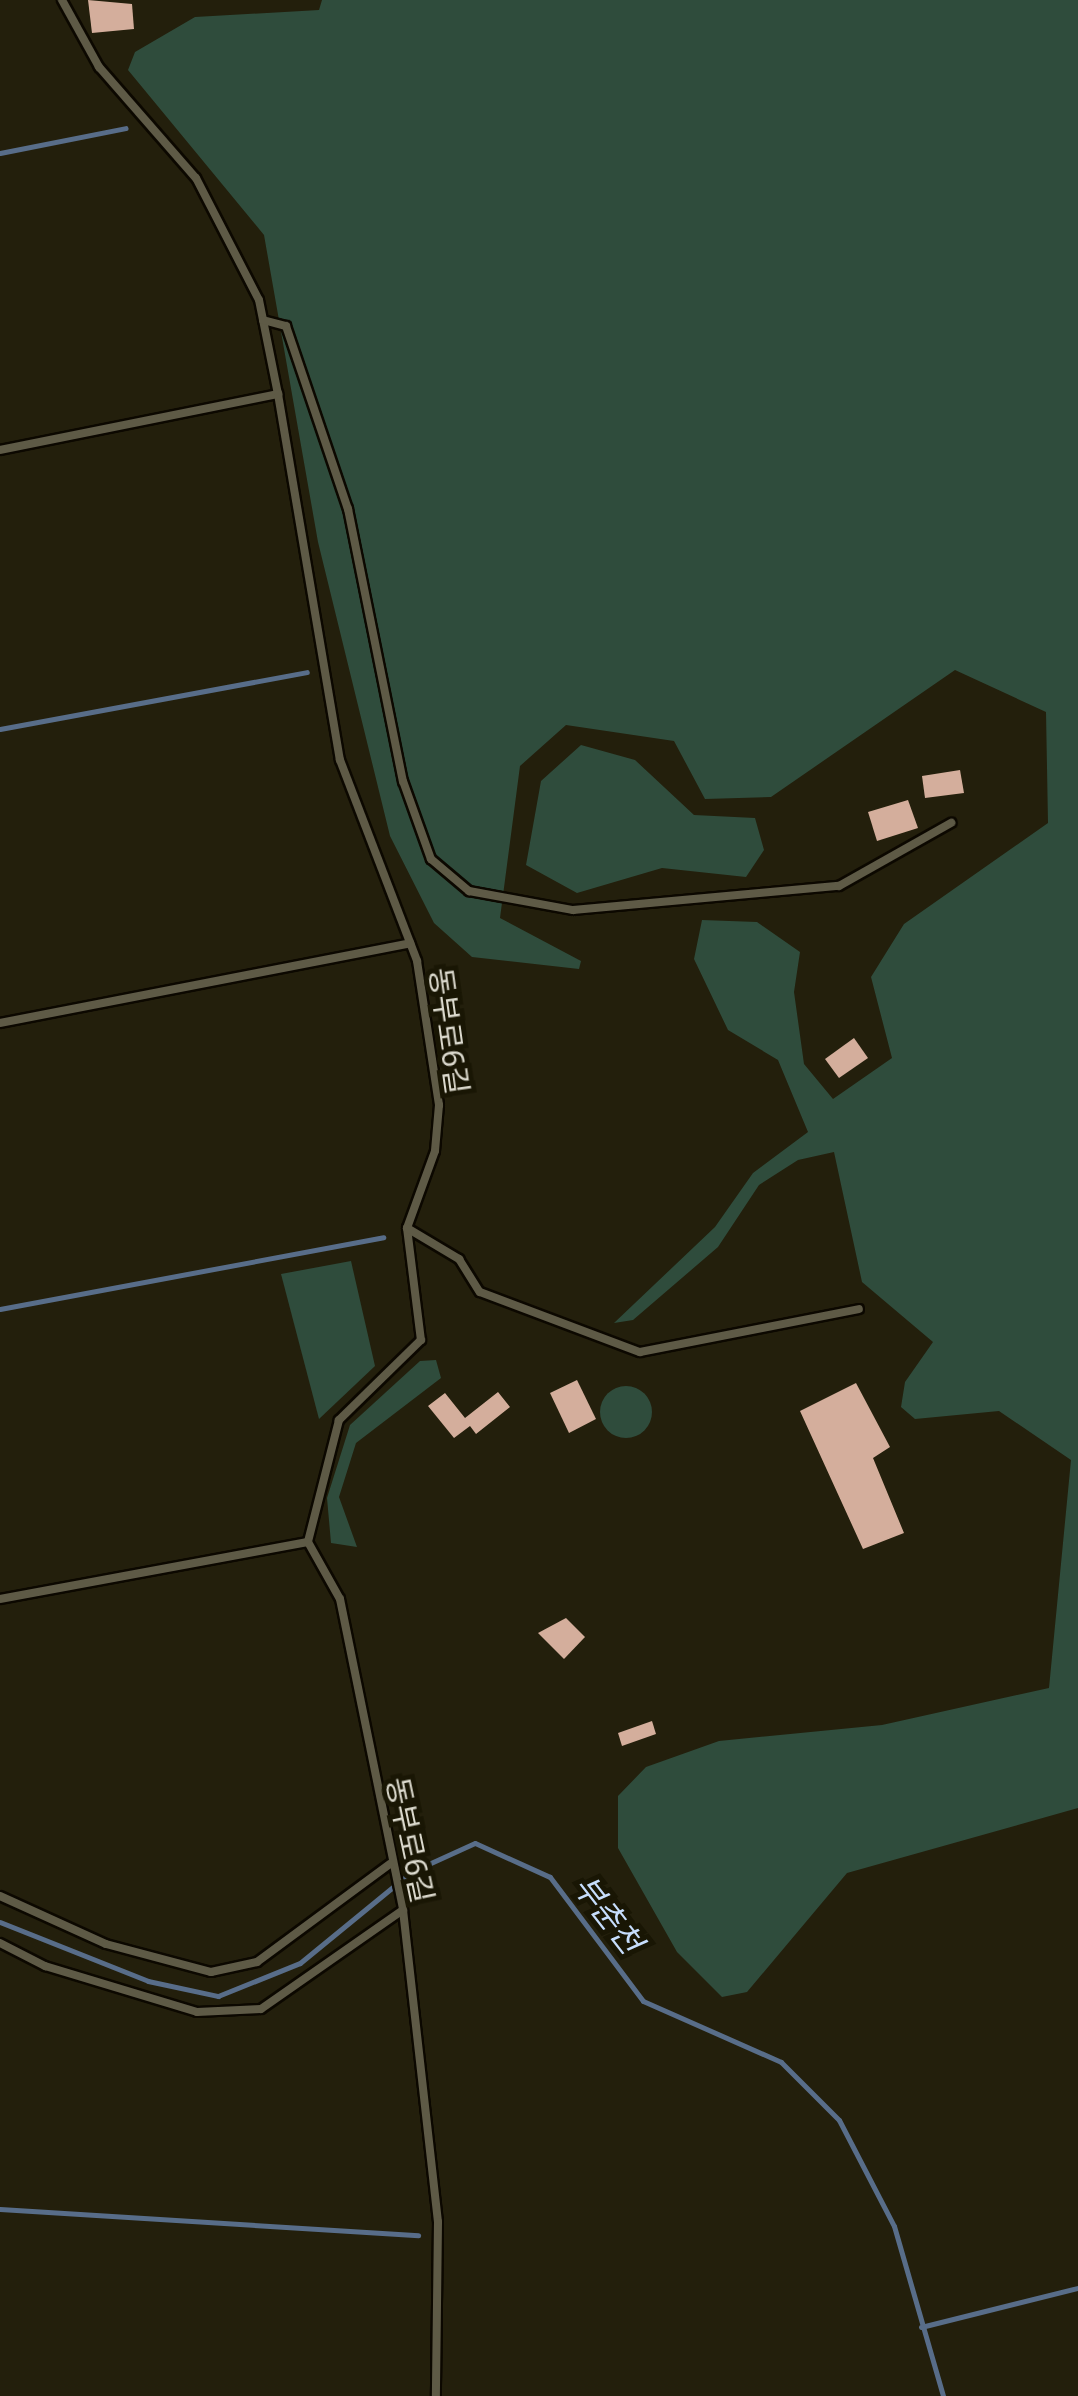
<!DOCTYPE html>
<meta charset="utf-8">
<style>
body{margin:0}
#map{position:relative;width:1078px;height:2396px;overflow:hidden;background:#231f0c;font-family:"Noto Sans","Noto Sans KR",sans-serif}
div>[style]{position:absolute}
.green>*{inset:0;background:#2f4c3c}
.round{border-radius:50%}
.stream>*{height:5px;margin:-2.5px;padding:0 2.5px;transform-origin:2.5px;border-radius:2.5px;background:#586d89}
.building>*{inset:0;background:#d4ae9c}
.roads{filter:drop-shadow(2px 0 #0c0800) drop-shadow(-2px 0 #0c0800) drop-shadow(0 2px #0c0800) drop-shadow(0 -2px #0c0800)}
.lane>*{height:8px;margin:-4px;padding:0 4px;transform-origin:4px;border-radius:4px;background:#5e5a46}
span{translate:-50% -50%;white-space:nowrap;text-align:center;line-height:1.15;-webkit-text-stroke:10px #191604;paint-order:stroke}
.street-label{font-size:30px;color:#dbd9cd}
.water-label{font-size:32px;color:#c6ddfc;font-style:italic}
</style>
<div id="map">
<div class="green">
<div style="clip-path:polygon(322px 0,1078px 0,1078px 1808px,847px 1873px,747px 1992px,722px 1997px,677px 1952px,618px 1848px,618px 1796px,646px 1767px,719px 1741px,882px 1725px,1049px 1688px,1071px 1460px,999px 1411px,915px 1419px,901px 1407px,905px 1382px,933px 1342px,862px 1282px,834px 1152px,798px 1160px,759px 1185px,718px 1247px,633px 1320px,614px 1323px,715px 1227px,753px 1173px,808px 1132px,778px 1060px,728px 1030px,694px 959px,702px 920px,757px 922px,800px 952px,794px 992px,804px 1064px,833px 1099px,892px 1058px,871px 977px,904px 924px,1048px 823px,1046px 712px,955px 670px,771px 797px,705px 799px,674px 741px,566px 725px,520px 766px,500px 918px,581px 961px,579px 969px,472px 957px,434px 923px,390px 836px,318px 542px,264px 235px,128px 70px,135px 52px,195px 17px,319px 10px)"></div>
<div style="clip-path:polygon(581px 745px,635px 760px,694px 815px,755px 818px,764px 850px,746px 877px,662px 868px,577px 893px,526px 865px,541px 781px)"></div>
<div style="clip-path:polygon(351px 1261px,375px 1366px,319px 1419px,281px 1274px)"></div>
<div style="clip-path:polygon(436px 1360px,441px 1378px,356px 1443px,339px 1497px,357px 1547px,331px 1543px,327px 1498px,350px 1425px,420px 1361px)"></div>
<div class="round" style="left:600px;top:1386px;width:52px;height:52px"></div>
</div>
<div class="stream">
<div style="left:0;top:153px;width:128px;rotate:-11.2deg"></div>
<div style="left:0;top:729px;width:312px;rotate:-10.5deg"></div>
<div style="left:0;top:1309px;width:390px;rotate:-10.6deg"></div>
<div style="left:0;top:1922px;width:159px;rotate:21.7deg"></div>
<div style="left:148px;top:1981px;width:72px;rotate:12.1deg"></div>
<div style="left:218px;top:1996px;width:88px;rotate:-21.9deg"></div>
<div style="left:300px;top:1963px;width:144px;rotate:-39.3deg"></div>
<div style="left:411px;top:1872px;width:70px;rotate:-24.4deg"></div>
<div style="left:475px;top:1843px;width:82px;rotate:24.4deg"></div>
<div style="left:550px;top:1877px;width:155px;rotate:53.1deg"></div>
<div style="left:643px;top:2001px;width:151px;rotate:23.8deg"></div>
<div style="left:781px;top:2062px;width:82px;rotate:45deg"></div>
<div style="left:839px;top:2120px;width:119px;rotate:62.6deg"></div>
<div style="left:894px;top:2226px;width:177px;rotate:73.9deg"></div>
<div style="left:0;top:2209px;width:419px;rotate:3.6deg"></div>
<div style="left:921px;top:2327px;width:162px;rotate:-14deg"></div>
</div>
<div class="building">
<div style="clip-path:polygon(88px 0,132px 4px,134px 29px,92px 33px)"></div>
<div style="clip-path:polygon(960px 770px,964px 793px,925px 798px,922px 776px)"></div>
<div style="clip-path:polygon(908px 800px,918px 828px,877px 841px,868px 812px)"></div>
<div style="clip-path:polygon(854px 1038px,868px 1058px,839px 1078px,825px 1059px)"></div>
<div style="clip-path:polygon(577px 1380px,596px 1419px,569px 1433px,550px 1393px)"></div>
<div style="clip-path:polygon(856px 1383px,890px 1447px,873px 1458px,904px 1533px,863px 1549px,800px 1411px)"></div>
<div style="clip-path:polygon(498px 1392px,510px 1407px,476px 1434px,470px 1426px,454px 1438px,428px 1406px,445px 1393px,465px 1418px)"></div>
<div style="clip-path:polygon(566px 1618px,585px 1637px,564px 1659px,538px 1633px)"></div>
<div style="clip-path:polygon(652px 1721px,656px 1734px,622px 1746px,618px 1733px)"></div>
</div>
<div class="roads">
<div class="lane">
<div style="left:62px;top:0;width:77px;rotate:61.1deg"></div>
<div style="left:99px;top:67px;width:147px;rotate:48.9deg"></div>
<div style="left:196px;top:178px;width:137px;rotate:62.7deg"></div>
<div style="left:259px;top:300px;width:96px;rotate:78.6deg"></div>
<div style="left:263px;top:320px;width:24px;rotate:15deg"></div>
<div style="left:286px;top:326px;width:193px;rotate:71.3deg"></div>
<div style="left:348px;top:509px;width:278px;rotate:78.6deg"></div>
<div style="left:403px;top:781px;width:83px;rotate:70.3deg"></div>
<div style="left:431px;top:859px;width:50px;rotate:40.1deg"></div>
<div style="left:469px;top:891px;width:106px;rotate:10.4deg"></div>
<div style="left:573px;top:910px;width:267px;rotate:-5.2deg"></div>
<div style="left:839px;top:886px;width:129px;rotate:-29.4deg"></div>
<div style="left:0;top:450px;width:284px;rotate:-11.4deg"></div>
<div style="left:278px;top:394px;width:371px;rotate:80.4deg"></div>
<div style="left:340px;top:760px;width:215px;rotate:69deg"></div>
<div style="left:417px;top:961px;width:146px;rotate:81.3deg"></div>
<div style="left:439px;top:1105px;width:46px;rotate:95deg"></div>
<div style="left:435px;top:1151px;width:82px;rotate:110deg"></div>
<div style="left:407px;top:1228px;width:113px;rotate:82.9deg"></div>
<div style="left:421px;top:1340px;width:115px;rotate:135.7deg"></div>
<div style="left:339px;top:1420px;width:126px;rotate:104.3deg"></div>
<div style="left:308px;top:1542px;width:65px;rotate:60.7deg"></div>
<div style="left:340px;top:1599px;width:317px;rotate:78.5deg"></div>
<div style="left:403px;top:1910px;width:314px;rotate:83.6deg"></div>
<div style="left:438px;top:2222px;width:174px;rotate:90.7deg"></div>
<div style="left:0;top:1023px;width:418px;rotate:-11deg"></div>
<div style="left:407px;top:1228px;width:61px;rotate:30.8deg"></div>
<div style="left:459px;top:1259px;width:39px;rotate:58deg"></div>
<div style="left:480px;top:1292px;width:171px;rotate:20.6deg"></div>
<div style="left:640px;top:1352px;width:223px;rotate:-11.1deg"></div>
<div style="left:0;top:1599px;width:313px;rotate:-10.5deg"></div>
<div style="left:0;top:1896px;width:116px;rotate:24.4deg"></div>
<div style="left:106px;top:1944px;width:109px;rotate:14.9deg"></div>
<div style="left:211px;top:1972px;width:47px;rotate:-12.3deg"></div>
<div style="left:257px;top:1962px;width:165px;rotate:-36.4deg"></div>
<div style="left:0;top:1943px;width:51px;rotate:27.1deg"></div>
<div style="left:45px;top:1966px;width:159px;rotate:16.8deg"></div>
<div style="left:197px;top:2012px;width:64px;rotate:-2.7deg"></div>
<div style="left:261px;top:2009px;width:173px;rotate:-34.9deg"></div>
</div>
</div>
<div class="street-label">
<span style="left:449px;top:1031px;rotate:82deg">동부로6길</span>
<span style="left:410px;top:1840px;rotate:78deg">동부로6길</span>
</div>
<div class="water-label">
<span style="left:608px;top:1914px;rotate:52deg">부춘천</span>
</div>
</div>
